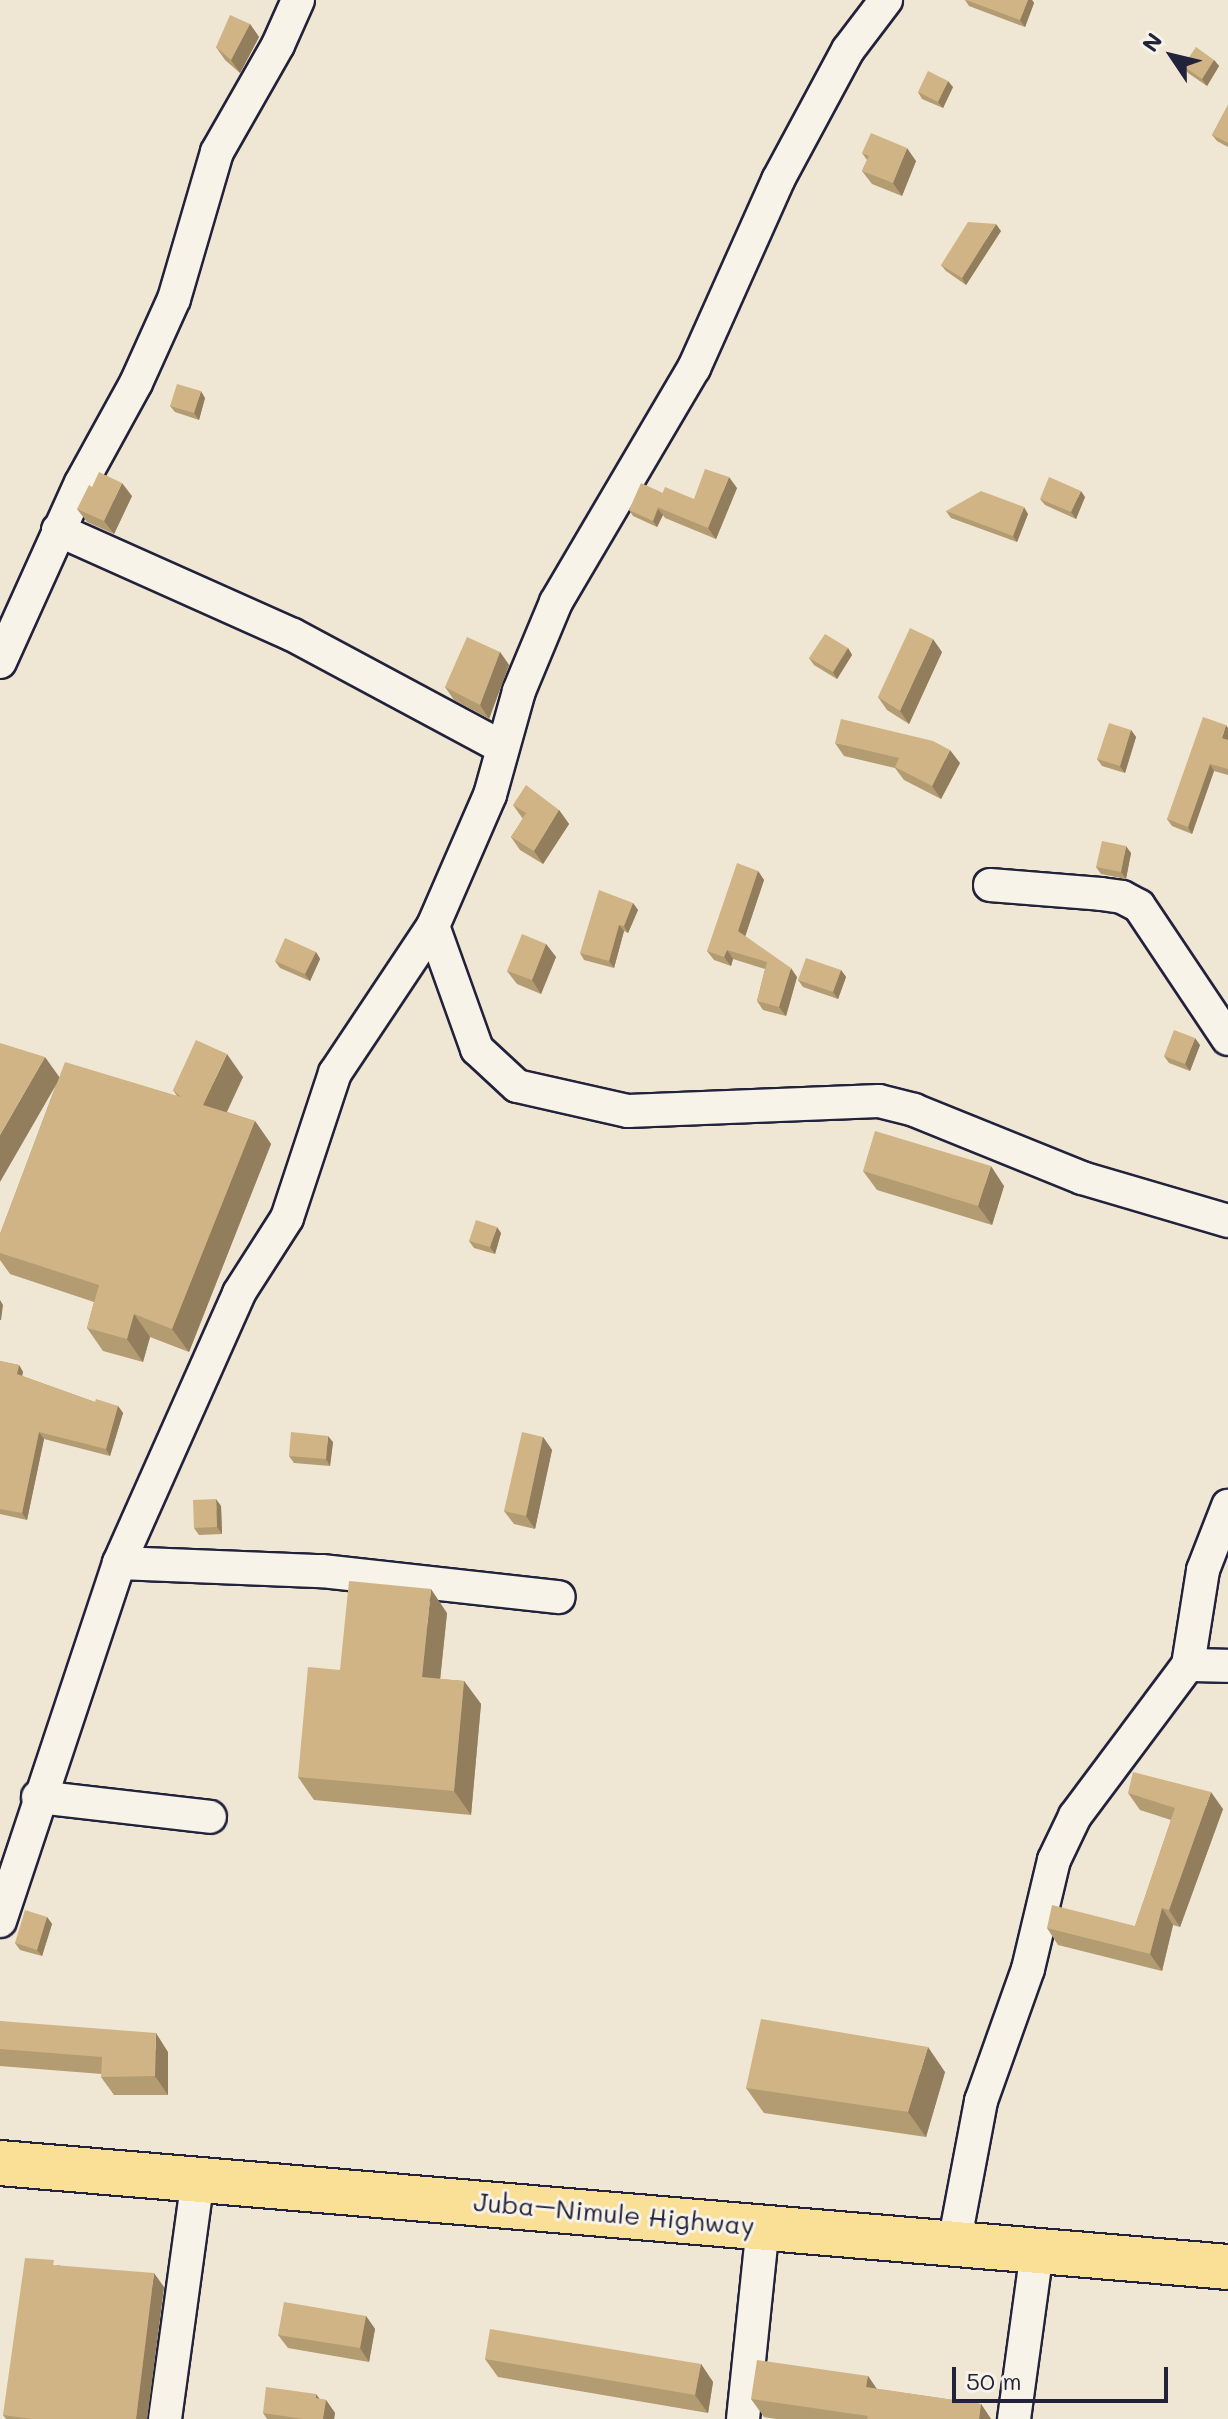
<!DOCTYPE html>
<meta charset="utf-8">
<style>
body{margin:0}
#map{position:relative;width:1228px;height:2419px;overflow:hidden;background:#efe6d4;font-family:Mali,sans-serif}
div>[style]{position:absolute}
.roads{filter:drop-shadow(2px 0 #22223b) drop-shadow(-2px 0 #22223b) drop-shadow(0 2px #22223b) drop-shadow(0 -2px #22223b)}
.minor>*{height:32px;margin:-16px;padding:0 16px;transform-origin:16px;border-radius:16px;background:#f7f3e8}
.primary>*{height:44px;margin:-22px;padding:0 22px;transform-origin:22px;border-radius:22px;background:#fadf96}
.wall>*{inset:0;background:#b39b72}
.shaded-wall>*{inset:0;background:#927e5d}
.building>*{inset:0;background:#d0b485}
span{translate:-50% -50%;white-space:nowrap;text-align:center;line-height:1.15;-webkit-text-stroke:6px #f7f3e8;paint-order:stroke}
.street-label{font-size:26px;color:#22223b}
.north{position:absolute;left:1132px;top:16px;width:80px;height:80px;-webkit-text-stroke:6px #f7f3e8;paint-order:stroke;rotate:305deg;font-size:22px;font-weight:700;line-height:32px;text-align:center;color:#22223b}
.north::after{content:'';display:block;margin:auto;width:28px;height:36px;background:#22223b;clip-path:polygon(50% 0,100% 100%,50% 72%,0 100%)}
.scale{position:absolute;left:952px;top:2367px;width:216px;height:36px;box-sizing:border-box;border:4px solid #22223b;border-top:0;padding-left:10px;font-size:24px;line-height:28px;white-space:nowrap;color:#22223b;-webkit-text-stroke:6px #f7f3e8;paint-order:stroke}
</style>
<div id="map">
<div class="roads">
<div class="minor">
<div style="left:58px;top:530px;width:257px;rotate:24.1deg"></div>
<div style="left:293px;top:635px;width:237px;rotate:28.2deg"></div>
<div style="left:0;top:662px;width:196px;rotate:-65.7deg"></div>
<div style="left:81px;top:483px;width:114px;rotate:-61.2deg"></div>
<div style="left:136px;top:383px;width:92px;rotate:-65.7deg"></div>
<div style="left:174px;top:299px;width:153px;rotate:-73.7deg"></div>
<div style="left:217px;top:152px;width:123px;rotate:-60.3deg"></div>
<div style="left:278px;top:45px;width:49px;rotate:-66deg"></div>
<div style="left:990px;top:885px;width:111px;rotate:4.6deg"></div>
<div style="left:1101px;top:894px;width:21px;rotate:8deg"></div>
<div style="left:1122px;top:897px;width:19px;rotate:28deg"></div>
<div style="left:1139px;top:906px;width:160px;rotate:56.2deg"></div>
<div style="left:433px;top:926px;width:131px;rotate:70.3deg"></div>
<div style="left:477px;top:1049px;width:54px;rotate:42.8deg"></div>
<div style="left:517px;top:1086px;width:114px;rotate:12.7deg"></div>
<div style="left:628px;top:1111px;width:251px;rotate:-2.3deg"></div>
<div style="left:879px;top:1101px;width:36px;rotate:14deg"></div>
<div style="left:914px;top:1110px;width:181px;rotate:22deg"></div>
<div style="left:1082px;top:1178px;width:152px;rotate:16.4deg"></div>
<div style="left:119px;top:1563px;width:203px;rotate:2.3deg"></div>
<div style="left:322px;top:1571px;width:238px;rotate:6.3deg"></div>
<div style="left:1188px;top:1665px;width:40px;rotate:1.4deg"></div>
<div style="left:38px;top:1797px;width:173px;rotate:6.6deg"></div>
<div style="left:0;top:1921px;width:377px;rotate:-71.6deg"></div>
<div style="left:119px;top:1563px;width:295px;rotate:-66deg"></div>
<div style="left:239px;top:1293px;width:89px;rotate:-57.4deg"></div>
<div style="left:287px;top:1218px;width:153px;rotate:-71.7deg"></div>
<div style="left:335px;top:1073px;width:177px;rotate:-56.3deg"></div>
<div style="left:433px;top:926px;width:143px;rotate:-66.5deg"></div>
<div style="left:490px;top:795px;width:108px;rotate:-74.4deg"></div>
<div style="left:519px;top:691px;width:96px;rotate:-67.4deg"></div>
<div style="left:556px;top:602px;width:272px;rotate:-59.5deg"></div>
<div style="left:694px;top:368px;width:206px;rotate:-65.9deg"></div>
<div style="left:778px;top:180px;width:148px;rotate:-61.7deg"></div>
<div style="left:848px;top:50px;width:63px;rotate:-52.8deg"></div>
<div style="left:954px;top:2244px;width:146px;rotate:-79.3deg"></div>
<div style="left:981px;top:2101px;width:140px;rotate:-70.4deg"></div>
<div style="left:1028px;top:1969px;width:112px;rotate:-76.6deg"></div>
<div style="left:1054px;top:1860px;width:49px;rotate:-64.5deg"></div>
<div style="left:1075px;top:1816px;width:189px;rotate:-53.2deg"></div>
<div style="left:1188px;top:1665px;width:96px;rotate:-81deg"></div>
<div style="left:1203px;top:1570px;width:69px;rotate:-68.7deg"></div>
<div style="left:165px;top:2419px;width:242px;rotate:-82.2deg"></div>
<div style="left:743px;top:2419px;width:194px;rotate:-84.1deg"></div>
<div style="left:1014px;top:2419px;width:170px;rotate:-82.2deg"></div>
</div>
<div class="primary">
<div style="left:0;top:2163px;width:1232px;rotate:4.84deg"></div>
</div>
</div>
<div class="wall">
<div style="clip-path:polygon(965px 0,1032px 0,1034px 3px,1025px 27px,969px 6px)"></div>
<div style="clip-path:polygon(250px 24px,259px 37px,240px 73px,225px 60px,216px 47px)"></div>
<div style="clip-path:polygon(1214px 60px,1219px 66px,1207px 86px,1188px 73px,1183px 66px)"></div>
<div style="clip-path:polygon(953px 87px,943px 108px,922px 99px,918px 92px)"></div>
<div style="clip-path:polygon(1228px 105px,1228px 147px,1217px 141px,1212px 135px)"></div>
<div style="clip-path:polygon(862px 153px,916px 161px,902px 196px,872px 184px,862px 171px,867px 160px)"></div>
<div style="clip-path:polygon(1001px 231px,966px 285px,946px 271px,941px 265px)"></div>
<div style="clip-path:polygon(205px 398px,199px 420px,175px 412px,170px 406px)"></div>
<div style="clip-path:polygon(737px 488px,716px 539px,665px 518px,663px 515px,657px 527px,633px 516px,629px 510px,663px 493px,694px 499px)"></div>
<div style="clip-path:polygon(132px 496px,114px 534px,87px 522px,77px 509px)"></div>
<div style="clip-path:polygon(1085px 497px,1076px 519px,1045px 505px,1040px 499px)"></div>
<div style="clip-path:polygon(946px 511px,1028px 514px,1017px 542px,951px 518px)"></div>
<div style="clip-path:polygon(848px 648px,852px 655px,837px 679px,814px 665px,809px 658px)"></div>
<div style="clip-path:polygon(500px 652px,509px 665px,489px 719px,454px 700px,445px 687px)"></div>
<div style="clip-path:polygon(942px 652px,909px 724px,887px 710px,878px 697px)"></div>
<div style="clip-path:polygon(1228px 728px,1228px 775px,1214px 771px,1192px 834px,1172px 826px,1167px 819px)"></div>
<div style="clip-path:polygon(1131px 730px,1136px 737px,1125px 773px,1102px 766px,1097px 759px)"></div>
<div style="clip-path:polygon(835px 743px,960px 763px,941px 799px,904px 780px,895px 768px,844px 756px)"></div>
<div style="clip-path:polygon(513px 805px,559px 810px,569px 824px,543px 864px,520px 850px,511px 837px,523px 819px)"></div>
<div style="clip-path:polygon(1131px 853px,1126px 879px,1101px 874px,1096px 867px)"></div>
<div style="clip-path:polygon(758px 871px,764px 880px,745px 936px,797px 977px,786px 1016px,763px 1010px,757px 1001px,765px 969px,733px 959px,731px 966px,714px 960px,707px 951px)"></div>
<div style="clip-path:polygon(633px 903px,638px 910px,628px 933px,624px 931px,614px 968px,584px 960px,580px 953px)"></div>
<div style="clip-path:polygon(546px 944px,556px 957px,541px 994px,517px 984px,507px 971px)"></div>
<div style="clip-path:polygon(316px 952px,320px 959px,310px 981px,280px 968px,275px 961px)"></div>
<div style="clip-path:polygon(841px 970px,846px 977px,838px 999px,803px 987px,798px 980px)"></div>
<div style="clip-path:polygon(1200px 1045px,1190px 1071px,1169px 1063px,1164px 1056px)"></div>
<div style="clip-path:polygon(59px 1077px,177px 1096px,173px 1090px,243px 1077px,227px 1112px,255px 1121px,271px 1144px,189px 1352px,150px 1337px,143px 1362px,103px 1351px,87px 1328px,94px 1302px,10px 1274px,0 1260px,0 1234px)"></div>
<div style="clip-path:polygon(863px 1171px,1004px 1186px,992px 1225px,877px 1190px)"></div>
<div style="clip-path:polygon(501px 1233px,495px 1254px,474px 1248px,469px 1241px)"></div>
<div style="clip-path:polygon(0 1361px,19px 1365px,23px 1372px,22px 1376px,95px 1402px,118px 1406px,123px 1413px,110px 1456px,44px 1439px,27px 1520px,0 1514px)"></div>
<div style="clip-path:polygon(543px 1437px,552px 1450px,535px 1529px,514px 1524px,504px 1511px)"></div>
<div style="clip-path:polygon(333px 1442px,330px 1466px,294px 1463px,289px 1456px)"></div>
<div style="clip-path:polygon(221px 1506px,222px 1534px,199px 1535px,194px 1528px)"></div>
<div style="clip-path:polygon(447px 1613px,440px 1679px,464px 1681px,481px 1704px,471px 1815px,314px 1800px,298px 1777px,340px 1670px)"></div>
<div style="clip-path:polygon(1128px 1793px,1223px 1809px,1180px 1927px,1173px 1925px,1162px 1971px,1058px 1945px,1047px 1928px,1135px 1926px,1171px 1820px,1140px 1810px)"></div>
<div style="clip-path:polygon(47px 1917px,52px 1924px,42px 1956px,20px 1950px,15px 1943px)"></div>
<div style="clip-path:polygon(0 2021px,168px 2052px,168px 2095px,114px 2095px,101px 2077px,102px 2074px,0 2066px)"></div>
<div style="clip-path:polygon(945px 2072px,926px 2137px,764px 2113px,746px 2088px)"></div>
<div style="clip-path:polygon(57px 2265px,164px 2287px,147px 2419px,6px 2419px,3px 2415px)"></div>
<div style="clip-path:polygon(366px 2316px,375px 2329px,369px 2362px,288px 2348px,278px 2335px)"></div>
<div style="clip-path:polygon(485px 2359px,701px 2364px,713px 2382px,708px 2413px,498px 2377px)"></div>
<div style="clip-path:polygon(868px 2376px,877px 2389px,981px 2404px,991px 2419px,776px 2419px,764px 2417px,751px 2399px)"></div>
<div style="clip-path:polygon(320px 2399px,326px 2400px,335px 2413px,334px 2419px,267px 2419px,263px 2413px)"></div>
</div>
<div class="shaded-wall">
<div style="clip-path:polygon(1028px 0,1032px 0,1034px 3px,1025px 27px,1020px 20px)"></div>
<div style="clip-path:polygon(250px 24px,259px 37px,240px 73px,231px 60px)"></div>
<div style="clip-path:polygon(1214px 60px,1219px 66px,1207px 86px,1202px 79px)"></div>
<div style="clip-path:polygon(948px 81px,953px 87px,943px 108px,938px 102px)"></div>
<div style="clip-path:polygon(907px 148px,916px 161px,902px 196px,893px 183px)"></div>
<div style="clip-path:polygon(996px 224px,1001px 231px,966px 285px,962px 278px)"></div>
<div style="clip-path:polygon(201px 391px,205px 398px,199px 420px,194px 413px)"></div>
<div style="clip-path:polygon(729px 477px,737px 488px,716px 539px,708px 528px)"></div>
<div style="clip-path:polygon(122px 483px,132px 496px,114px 534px,104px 521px)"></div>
<div style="clip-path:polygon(1081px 491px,1085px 497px,1076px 519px,1071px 512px)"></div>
<div style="clip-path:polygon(1024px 507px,1028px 514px,1017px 542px,1013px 536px)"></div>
<div style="clip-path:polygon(658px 509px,663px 515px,657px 527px,653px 521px)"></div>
<div style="clip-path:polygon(933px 639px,942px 652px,909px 724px,900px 711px)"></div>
<div style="clip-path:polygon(848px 648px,852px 655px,837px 679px,833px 672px)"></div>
<div style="clip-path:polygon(500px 652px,509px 665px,489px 719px,480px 705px)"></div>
<div style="clip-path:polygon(1226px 725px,1228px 728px,1228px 739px,1226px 745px,1222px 738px)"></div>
<div style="clip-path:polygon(1131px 730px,1136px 737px,1125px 773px,1120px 766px)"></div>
<div style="clip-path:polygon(950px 750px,960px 763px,941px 799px,932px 786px)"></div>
<div style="clip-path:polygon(1210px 764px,1214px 771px,1192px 834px,1188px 827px)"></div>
<div style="clip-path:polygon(559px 810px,569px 824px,543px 864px,534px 851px)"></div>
<div style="clip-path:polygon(1126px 846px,1131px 853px,1126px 879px,1121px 872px)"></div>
<div style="clip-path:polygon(758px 871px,764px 880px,744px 940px,738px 931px)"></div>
<div style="clip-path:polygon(633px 903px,638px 910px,628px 933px,624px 926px)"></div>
<div style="clip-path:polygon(619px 925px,624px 931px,614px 968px,609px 961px)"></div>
<div style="clip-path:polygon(546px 944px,556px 957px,541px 994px,532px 980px)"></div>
<div style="clip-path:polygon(727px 950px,733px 959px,731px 966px,724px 957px)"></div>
<div style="clip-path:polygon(316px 952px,320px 959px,310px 981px,305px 974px)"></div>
<div style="clip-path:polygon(791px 968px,797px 977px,786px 1016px,779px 1007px)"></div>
<div style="clip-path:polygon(841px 970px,846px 977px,838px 999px,833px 992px)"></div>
<div style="clip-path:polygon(1195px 1038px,1200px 1045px,1190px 1071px,1185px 1064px)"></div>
<div style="clip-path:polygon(227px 1054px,243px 1077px,219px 1128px,203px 1105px)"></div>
<div style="clip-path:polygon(45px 1057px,60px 1078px,0 1182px,0 1135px)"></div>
<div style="clip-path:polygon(255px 1121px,271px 1144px,189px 1352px,172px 1329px)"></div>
<div style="clip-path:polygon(991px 1166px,1004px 1186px,992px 1225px,978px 1206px)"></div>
<div style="clip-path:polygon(497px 1227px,501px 1233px,495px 1254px,490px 1247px)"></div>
<div style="clip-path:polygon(0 1300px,3px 1305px,1px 1320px,0 1320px)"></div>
<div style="clip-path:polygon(134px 1314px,150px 1337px,143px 1362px,127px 1339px)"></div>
<div style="clip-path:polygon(19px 1365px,23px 1372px,21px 1381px,17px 1374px)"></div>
<div style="clip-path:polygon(118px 1406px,123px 1413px,110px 1456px,106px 1449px)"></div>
<div style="clip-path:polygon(39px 1432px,44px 1439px,27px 1520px,22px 1513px)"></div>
<div style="clip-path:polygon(328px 1436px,333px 1442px,330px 1466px,326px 1459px)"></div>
<div style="clip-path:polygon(543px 1437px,552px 1450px,535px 1529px,526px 1516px)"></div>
<div style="clip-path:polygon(216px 1499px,221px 1506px,222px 1534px,217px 1527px)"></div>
<div style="clip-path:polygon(431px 1589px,447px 1613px,438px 1700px,422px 1677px)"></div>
<div style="clip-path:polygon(464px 1681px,481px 1704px,471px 1815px,454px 1791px)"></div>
<div style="clip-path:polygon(1211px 1792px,1223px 1809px,1180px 1927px,1169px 1910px)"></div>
<div style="clip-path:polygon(1162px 1908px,1173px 1925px,1162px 1971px,1150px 1954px)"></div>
<div style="clip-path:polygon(47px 1917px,52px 1924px,42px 1956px,37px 1950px)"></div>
<div style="clip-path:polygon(156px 2033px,168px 2052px,168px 2095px,155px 2076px)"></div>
<div style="clip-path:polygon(928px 2047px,945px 2072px,926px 2137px,908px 2112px)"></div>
<div style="clip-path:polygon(154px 2273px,164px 2287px,147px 2419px,136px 2419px)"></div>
<div style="clip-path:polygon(366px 2316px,375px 2329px,369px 2362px,360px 2348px)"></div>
<div style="clip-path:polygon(701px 2364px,713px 2382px,708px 2413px,695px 2395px)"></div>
<div style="clip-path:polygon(868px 2376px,880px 2394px,866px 2387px)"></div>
<div style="clip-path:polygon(316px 2394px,325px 2406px,326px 2400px,335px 2413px,334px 2419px,323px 2419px,316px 2398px)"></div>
<div style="clip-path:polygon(981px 2404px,991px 2419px,979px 2419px)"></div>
</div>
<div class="building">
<div style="clip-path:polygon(966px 0,1028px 0,1020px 20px)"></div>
<div style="clip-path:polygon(230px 15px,250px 24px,231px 60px,216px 47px)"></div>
<div style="clip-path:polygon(1196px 47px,1214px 60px,1202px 79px,1183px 66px)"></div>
<div style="clip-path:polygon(928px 71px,948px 81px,938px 102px,918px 92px)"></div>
<div style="clip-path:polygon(1228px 105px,1228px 143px,1212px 135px)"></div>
<div style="clip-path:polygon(871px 133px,907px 148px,893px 183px,862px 171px,869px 156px,862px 153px)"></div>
<div style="clip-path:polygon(968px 222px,996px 224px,962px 278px,941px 265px)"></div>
<div style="clip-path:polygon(177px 384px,201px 391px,194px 413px,170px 406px)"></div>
<div style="clip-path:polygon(705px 469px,729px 477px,708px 528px,657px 507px,665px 487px,694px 499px)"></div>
<div style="clip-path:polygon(99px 472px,122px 483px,104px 521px,77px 509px,89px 485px,92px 487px)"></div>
<div style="clip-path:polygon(1049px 477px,1081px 491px,1071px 512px,1040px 499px)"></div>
<div style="clip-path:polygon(641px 483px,663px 493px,653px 521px,629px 510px)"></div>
<div style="clip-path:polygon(981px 491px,1024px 507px,1013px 536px,946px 511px)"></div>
<div style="clip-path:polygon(910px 628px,933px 639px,900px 711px,878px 697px)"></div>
<div style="clip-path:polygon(825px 634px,848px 648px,833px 672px,809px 658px)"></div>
<div style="clip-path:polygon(467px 637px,500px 652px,480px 705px,445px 687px)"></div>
<div style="clip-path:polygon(1203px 717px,1226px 725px,1222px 738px,1228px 740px,1228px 769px,1210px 764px,1188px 827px,1167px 819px)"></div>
<div style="clip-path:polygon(841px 719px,933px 741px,950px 750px,932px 786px,895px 767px,899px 758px,835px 743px)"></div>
<div style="clip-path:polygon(1109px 723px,1131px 730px,1120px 766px,1097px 759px)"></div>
<div style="clip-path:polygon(526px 785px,559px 810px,534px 851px,511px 837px,526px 813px,513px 805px)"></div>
<div style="clip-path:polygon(1102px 841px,1126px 846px,1121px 872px,1096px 867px)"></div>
<div style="clip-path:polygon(737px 863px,758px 871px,738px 931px,791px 968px,779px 1007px,757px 1001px,767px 962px,727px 950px,724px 957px,707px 951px)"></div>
<div style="clip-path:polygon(599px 890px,633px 903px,624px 926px,619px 925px,609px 961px,580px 953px)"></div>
<div style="clip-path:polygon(522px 934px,546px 944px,532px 980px,507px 971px)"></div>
<div style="clip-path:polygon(285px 938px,316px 952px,305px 974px,275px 961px)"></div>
<div style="clip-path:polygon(806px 958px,841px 970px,833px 992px,798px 980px)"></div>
<div style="clip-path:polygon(1174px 1030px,1195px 1038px,1185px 1064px,1164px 1056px)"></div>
<div style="clip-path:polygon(196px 1040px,227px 1054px,203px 1105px,255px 1121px,172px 1329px,134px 1314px,127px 1339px,87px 1328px,99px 1285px,0 1253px,0 1234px,65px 1062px,181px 1097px,173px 1090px)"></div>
<div style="clip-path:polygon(0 1043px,45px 1057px,0 1135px)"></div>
<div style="clip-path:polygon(875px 1131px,991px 1166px,978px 1206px,863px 1171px)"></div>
<div style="clip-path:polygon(476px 1220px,497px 1227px,490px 1247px,469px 1241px)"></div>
<div style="clip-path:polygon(0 1361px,19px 1365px,17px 1374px,95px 1402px,96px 1399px,118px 1406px,106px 1449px,39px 1432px,22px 1513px,0 1509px)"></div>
<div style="clip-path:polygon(291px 1432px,328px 1436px,326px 1459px,289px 1456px)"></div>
<div style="clip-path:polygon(522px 1432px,543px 1437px,526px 1516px,504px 1511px)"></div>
<div style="clip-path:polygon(216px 1499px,217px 1527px,194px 1528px,193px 1500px)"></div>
<div style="clip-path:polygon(349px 1581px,431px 1589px,422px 1677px,464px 1681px,454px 1791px,298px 1777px,308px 1667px,340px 1670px)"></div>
<div style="clip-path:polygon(1133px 1772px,1211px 1792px,1169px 1910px,1162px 1908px,1150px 1954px,1047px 1928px,1052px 1905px,1135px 1926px,1175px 1808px,1128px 1793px)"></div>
<div style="clip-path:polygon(25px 1910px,47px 1917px,37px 1950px,15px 1943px)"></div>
<div style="clip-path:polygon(761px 2019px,928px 2047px,908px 2112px,746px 2088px)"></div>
<div style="clip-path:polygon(0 2021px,156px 2033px,155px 2076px,101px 2077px,102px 2057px,0 2049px)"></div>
<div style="clip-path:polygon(25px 2258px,54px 2260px,53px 2265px,154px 2273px,136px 2419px,32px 2419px,3px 2415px)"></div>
<div style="clip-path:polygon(284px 2302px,366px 2316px,360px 2348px,278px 2335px)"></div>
<div style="clip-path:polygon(490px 2329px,701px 2364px,695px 2395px,485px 2359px)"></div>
<div style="clip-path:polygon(757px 2360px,868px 2376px,866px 2387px,981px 2404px,979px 2419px,867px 2419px,868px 2416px,751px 2399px)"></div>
<div style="clip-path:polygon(266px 2387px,316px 2394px,316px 2398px,326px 2400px,323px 2419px,303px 2419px,263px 2413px)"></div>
</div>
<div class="street-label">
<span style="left:614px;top:2214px;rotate:5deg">Juba–Nimule Highway</span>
</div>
<div class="north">N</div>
<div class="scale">50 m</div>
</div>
